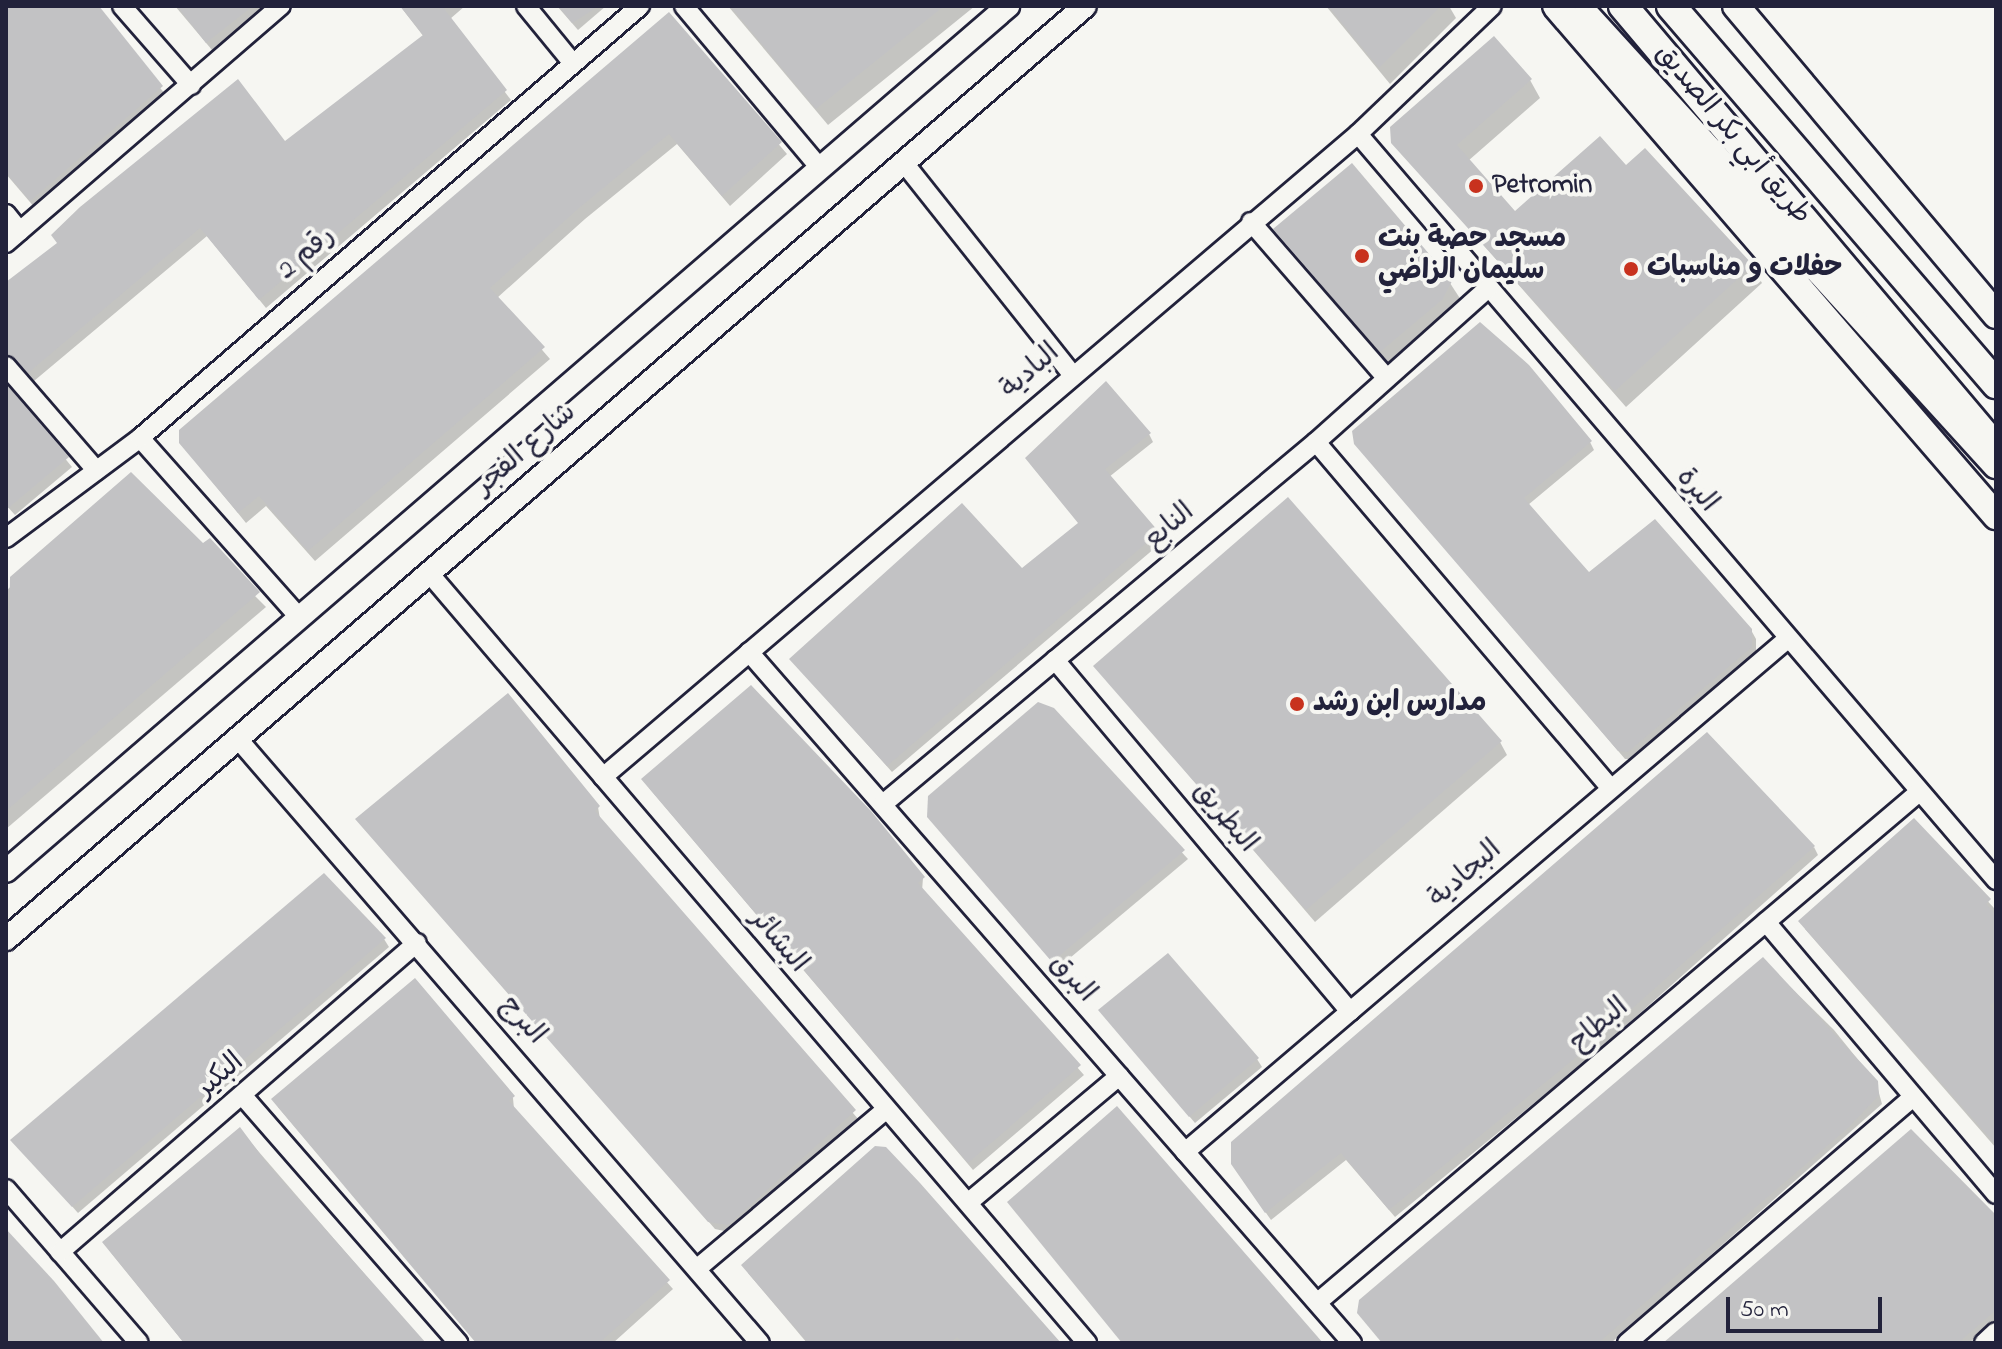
<!DOCTYPE html>
<meta charset="utf-8">
<style>
body{margin:0}
#map{position:relative;width:2002px;height:1349px;overflow:hidden;background:#f6f6f2;font-family:"Indie Flower","Playpen Sans Arabic",sans-serif}
div>[style]{position:absolute}
.shadow>*{inset:0;background:#0003}
.building>*{inset:0;background:#c2c2c4}
.roads{filter:drop-shadow(2px 0 #22223b) drop-shadow(-2px 0 #22223b) drop-shadow(0 2px #22223b) drop-shadow(0 -2px #22223b)}
.minor>*{height:18px;margin:-9px;padding:0 9px;transform-origin:9px;border-radius:9px;background:#f6f6f2}
.tertiary>*{height:22px;margin:-11px;padding:0 11px;transform-origin:11px;border-radius:11px;background:#f6f6f2}
.secondary>*{height:26px;margin:-13px;padding:0 13px;transform-origin:13px;border-radius:13px;background:#f6f6f2}
.primary>*{height:28px;margin:-14px;padding:0 14px;transform-origin:14px;border-radius:14px;background:#f6f6f2}
.dots>*{width:22px;height:22px;translate:-50% -50%;box-sizing:border-box;border:4px solid #f6f6f2;border-radius:50%}
span{translate:-50% -50%;white-space:nowrap;text-align:center;line-height:1.15;-webkit-text-stroke:8px #f6f6f2;paint-order:stroke}
.street-label{font-size:28px;color:#22223b}
.poi-label{font-size:28px;color:#22223b;font-weight:700}
.left{translate:0 -50%;text-align:left}
.frame{position:absolute;inset:0;border:8px solid #22223b;pointer-events:none}
.scale{position:absolute;left:1726px;top:1297px;width:156px;height:36px;box-sizing:border-box;border:4px solid #22223b;border-top:0;padding-left:10px;font-size:24px;line-height:28px;white-space:nowrap;color:#22223b;-webkit-text-stroke:6px #f6f6f2;paint-order:stroke}
</style>
<div id="map">
<div class="shadow">
<div style="clip-path:polygon(6px 6px,92px 6px,166px 95px,35px 208px,6px 174px)"></div>
<div style="clip-path:polygon(175px 6px,265px 6px,212px 50px)"></div>
<div style="clip-path:polygon(400px 6px,465px 6px,450px 19px,511px 100px,266px 308px,207px 236px,34px 381px,16px 363px,6px 367px,6px 286px,285px 144px,424px 37px)"></div>
<div style="clip-path:polygon(557px 6px,606px 6px,578px 30px)"></div>
<div style="clip-path:polygon(728px 6px,975px 6px,828px 125px)"></div>
<div style="clip-path:polygon(1326px 6px,1449px 6px,1456px 18px,1390px 84px)"></div>
<div style="clip-path:polygon(668px 15px,787px 154px,730px 206px,677px 144px,585px 219px,497px 298px,550px 359px,315px 561px,266px 506px,246px 523px,181px 443px)"></div>
<div style="clip-path:polygon(1530px 80px,1540px 98px,1468px 161px,1515px 214px,1626px 168px,1752px 266px,1762px 283px,1626px 407px,1393px 142px)"></div>
<div style="clip-path:polygon(1276px 230px,1450px 283px,1461px 300px,1452px 316px,1391px 368px)"></div>
<div style="clip-path:polygon(6px 387px,72px 467px,15px 515px,6px 505px)"></div>
<div style="clip-path:polygon(1149px 434px,1153px 442px,1109px 477px,1162px 542px,892px 772px,791px 659px,1022px 571px,1080px 524px,1032px 466px)"></div>
<div style="clip-path:polygon(1590px 442px,1594px 450px,1528px 505px,1589px 574px,1751px 630px,1756px 639px,1756px 655px,1633px 759px,1625px 759px,1356px 443px)"></div>
<div style="clip-path:polygon(132px 474px,266px 607px,6px 829px,6px 591px)"></div>
<div style="clip-path:polygon(1096px 667px,1500px 742px,1507px 755px,1315px 922px)"></div>
<div style="clip-path:polygon(1052px 710px,1188px 859px,1058px 968px,935px 825px)"></div>
<div style="clip-path:polygon(649px 788px,923px 878px,922px 891px,1084px 1075px,973px 1170px)"></div>
<div style="clip-path:polygon(598px 807px,600px 819px,859px 1120px,733px 1233px,715px 1229px,358px 820px)"></div>
<div style="clip-path:polygon(1914px 821px,1994px 908px,1996px 1148px,1805px 929px)"></div>
<div style="clip-path:polygon(1814px 847px,1818px 855px,1594px 1054px,1395px 1217px,1346px 1160px,1271px 1220px,1238px 1173px)"></div>
<div style="clip-path:polygon(384px 939px,389px 947px,78px 1213px,13px 1140px)"></div>
<div style="clip-path:polygon(1763px 960px,1834px 1030px,1876px 1082px,1882px 1104px,1611px 1343px,1383px 1343px)"></div>
<div style="clip-path:polygon(1106px 1018px,1257px 1059px,1262px 1067px,1195px 1123px)"></div>
<div style="clip-path:polygon(513px 1098px,514px 1109px,673px 1289px,613px 1343px,479px 1343px,278px 1107px)"></div>
<div style="clip-path:polygon(240px 1130px,424px 1343px,184px 1343px,109px 1250px)"></div>
<div style="clip-path:polygon(1996px 1221px,1996px 1320px,1969px 1343px,1667px 1343px)"></div>
<div style="clip-path:polygon(748px 1273px,1057px 1343px,807px 1343px)"></div>
</div>
<div class="building">
<div style="clip-path:polygon(6px 6px,99px 6px,163px 86px,30px 201px,6px 173px)"></div>
<div style="clip-path:polygon(177px 6px,253px 6px,206px 43px)"></div>
<div style="clip-path:polygon(400px 6px,442px 6px,507px 90px,259px 300px,200px 228px,28px 373px,6px 354px,6px 282px,57px 243px,51px 235px,80px 207px,238px 79px,285px 141px,423px 35px)"></div>
<div style="clip-path:polygon(558px 6px,599px 6px,572px 23px)"></div>
<div style="clip-path:polygon(730px 6px,944px 6px,816px 109px)"></div>
<div style="clip-path:polygon(1328px 6px,1441px 6px,1379px 68px)"></div>
<div style="clip-path:polygon(669px 12px,782px 142px,722px 196px,669px 134px,579px 208px,490px 288px,545px 347px,308px 551px,259px 496px,238px 513px,179px 443px,179px 430px)"></div>
<div style="clip-path:polygon(1494px 36px,1532px 79px,1457px 145px,1515px 211px,1600px 136px,1626px 165px,1645px 148px,1753px 265px,1615px 391px,1391px 143px,1390px 127px)"></div>
<div style="clip-path:polygon(1352px 163px,1452px 281px,1443px 299px,1380px 352px,1273px 229px)"></div>
<div style="clip-path:polygon(1480px 322px,1529px 365px,1592px 441px,1524px 498px,1558px 537px,1589px 572px,1655px 519px,1752px 629px,1752px 647px,1628px 752px,1618px 751px,1354px 444px,1352px 431px)"></div>
<div style="clip-path:polygon(1106px 381px,1151px 433px,1105px 469px,1159px 532px,887px 766px,789px 659px,962px 503px,1022px 568px,1078px 523px,1025px 458px)"></div>
<div style="clip-path:polygon(6px 384px,69px 457px,6px 510px)"></div>
<div style="clip-path:polygon(131px 472px,203px 543px,210px 538px,260px 592px,6px 811px,10px 577px)"></div>
<div style="clip-path:polygon(1288px 497px,1502px 741px,1306px 910px,1093px 666px)"></div>
<div style="clip-path:polygon(751px 685px,871px 811px,925px 877px,918px 883px,1081px 1065px,968px 1163px,641px 779px)"></div>
<div style="clip-path:polygon(508px 693px,600px 806px,595px 811px,856px 1110px,728px 1225px,708px 1222px,355px 819px)"></div>
<div style="clip-path:polygon(1038px 702px,1054px 708px,1185px 850px,1052px 962px,927px 817px,928px 796px)"></div>
<div style="clip-path:polygon(1707px 732px,1815px 846px,1590px 1046px,1389px 1210px,1341px 1153px,1265px 1213px,1231px 1164px,1231px 1142px)"></div>
<div style="clip-path:polygon(1914px 818px,1991px 899px,1986px 904px,1996px 915px,1996px 1000px,1990px 1006px,1996px 1014px,1996px 1145px,1798px 921px)"></div>
<div style="clip-path:polygon(324px 873px,386px 938px,72px 1207px,10px 1140px)"></div>
<div style="clip-path:polygon(1168px 953px,1259px 1058px,1189px 1117px,1098px 1010px)"></div>
<div style="clip-path:polygon(1763px 957px,1878px 1081px,1879px 1095px,1850px 1126px,1598px 1343px,1382px 1343px,1357px 1313px,1359px 1300px)"></div>
<div style="clip-path:polygon(415px 978px,515px 1096px,509px 1101px,670px 1280px,599px 1343px,476px 1343px,271px 1099px)"></div>
<div style="clip-path:polygon(1117px 1106px,1323px 1343px,1122px 1343px,1007px 1202px)"></div>
<div style="clip-path:polygon(240px 1127px,266px 1162px,426px 1343px,184px 1343px,102px 1242px)"></div>
<div style="clip-path:polygon(1911px 1129px,1996px 1215px,1996px 1310px,1958px 1343px,1663px 1343px)"></div>
<div style="clip-path:polygon(875px 1146px,886px 1147px,920px 1183px,1061px 1343px,963px 1343px,957px 1337px,949px 1343px,808px 1343px,741px 1265px)"></div>
<div style="clip-path:polygon(6px 1229px,54px 1281px,104px 1343px,6px 1343px)"></div>
</div>
<div class="roads">
<div class="minor">
<div style="left:122px;top:6px;width:105px;rotate:48.9deg"></div>
<div style="left:526px;top:6px;width:71px;rotate:50.7deg"></div>
<div style="left:684px;top:6px;width:212px;rotate:50deg"></div>
<div style="left:1358px;top:134px;width:982px;rotate:49.46deg"></div>
<div style="left:904px;top:163px;width:270px;rotate:51.5deg"></div>
<div style="left:6px;top:214px;width:22px;rotate:51deg"></div>
<div style="left:1251px;top:222px;width:204px;rotate:49deg"></div>
<div style="left:6px;top:243px;width:363px;rotate:-40.8deg"></div>
<div style="left:6px;top:366px;width:138px;rotate:49.1deg"></div>
<div style="left:140px;top:438px;width:241px;rotate:48.4deg"></div>
<div style="left:1316px;top:442px;width:454px;rotate:49.6deg"></div>
<div style="left:6px;top:538px;width:167px;rotate:-36.7deg"></div>
<div style="left:140px;top:438px;width:661px;rotate:-40.83deg"></div>
<div style="left:429px;top:573px;width:1013px;rotate:49.48deg"></div>
<div style="left:749px;top:652px;width:917px;rotate:48.89deg"></div>
<div style="left:1055px;top:660px;width:459px;rotate:50deg"></div>
<div style="left:238px;top:739px;width:798px;rotate:49.17deg"></div>
<div style="left:603px;top:777px;width:992px;rotate:-40.42deg"></div>
<div style="left:1358px;top:134px;width:185px;rotate:-43.7deg"></div>
<div style="left:883px;top:804px;width:564px;rotate:-39.9deg"></div>
<div style="left:1316px;top:442px;width:231px;rotate:-41.8deg"></div>
<div style="left:1766px;top:922px;width:356px;rotate:49.8deg"></div>
<div style="left:242px;top:1095px;width:329px;rotate:48.9deg"></div>
<div style="left:1185px;top:1152px;width:788px;rotate:-40.42deg"></div>
<div style="left:6px;top:1189px;width:203px;rotate:49.2deg"></div>
<div style="left:969px;top:1202px;width:196px;rotate:-40deg"></div>
<div style="left:60px;top:1252px;width:472px;rotate:-40.9deg"></div>
<div style="left:699px;top:1267px;width:242px;rotate:-40.1deg"></div>
<div style="left:1318px;top:1302px;width:787px;rotate:-40.31deg"></div>
<div style="left:1627px;top:1343px;width:376px;rotate:-40.7deg"></div>
<div style="left:1984px;top:1343px;width:16px;rotate:-43deg"></div>
</div>
<div class="tertiary">
<div style="left:6px;top:871px;width:1324px;rotate:-40.8deg"></div>
<div style="left:6px;top:939px;width:1426px;rotate:-40.85deg"></div>
</div>
<div class="secondary">
<div style="left:1556px;top:6px;width:674px;rotate:49.21deg"></div>
<div style="left:1736px;top:6px;width:404px;rotate:49.9deg"></div>
<div style="left:1586px;top:15px;width:609px;rotate:47.66deg"></div>
</div>
<div class="primary">
<div style="left:1623px;top:6px;width:578px;rotate:49.84deg"></div>
<div style="left:1671px;top:6px;width:499px;rotate:49.3deg"></div>
</div>
</div>
<div class="dots">
<div style="left:1476px;top:186px;background:#c8321e"></div>
<div style="left:1362px;top:256px;background:#c8321e"></div>
<div style="left:1631px;top:269px;background:#c8321e"></div>
<div style="left:1297px;top:704px;background:#c8321e"></div>
</div>
<div class="street-label">
<span style="left:1732px;top:135px;rotate:50deg">طريق أبي بكر الصديق</span>
<span style="left:307px;top:254px;rotate:-41deg">رقم 2</span>
<span style="left:1031px;top:372px;rotate:-41deg">البادية</span>
<span style="left:526px;top:450px;rotate:-41deg">شارع الفجر</span>
<span style="left:1696px;top:491px;rotate:50deg">البرة</span>
<span style="left:1170px;top:527px;rotate:-40deg">النابع</span>
<span style="left:1224px;top:818px;rotate:50deg">البطريق</span>
<span style="left:1466px;top:875px;rotate:-41deg">البجادية</span>
<span style="left:778px;top:942px;rotate:50deg">البشائر</span>
<span style="left:1072px;top:979px;rotate:49deg">البرق</span>
<span style="left:522px;top:1021px;rotate:49deg">البرج</span>
<span style="left:1600px;top:1026px;rotate:-40deg">البطاح</span>
<span style="left:221px;top:1076px;rotate:-41deg">البكير</span>
</div>
<div class="poi-label">
<span class="left" style="left:1492px;top:186px">Petromin</span>
<span class="left" style="left:1378px;top:256px">مسجد حصة بنت<br>سليمان الزاضي</span>
<span class="left" style="left:1647px;top:269px">حفلات و مناسبات</span>
<span class="left" style="left:1313px;top:704px">مدارس ابن رشد</span>
</div>
<div class="frame"></div>
<div class="scale">50 m</div>
</div>
